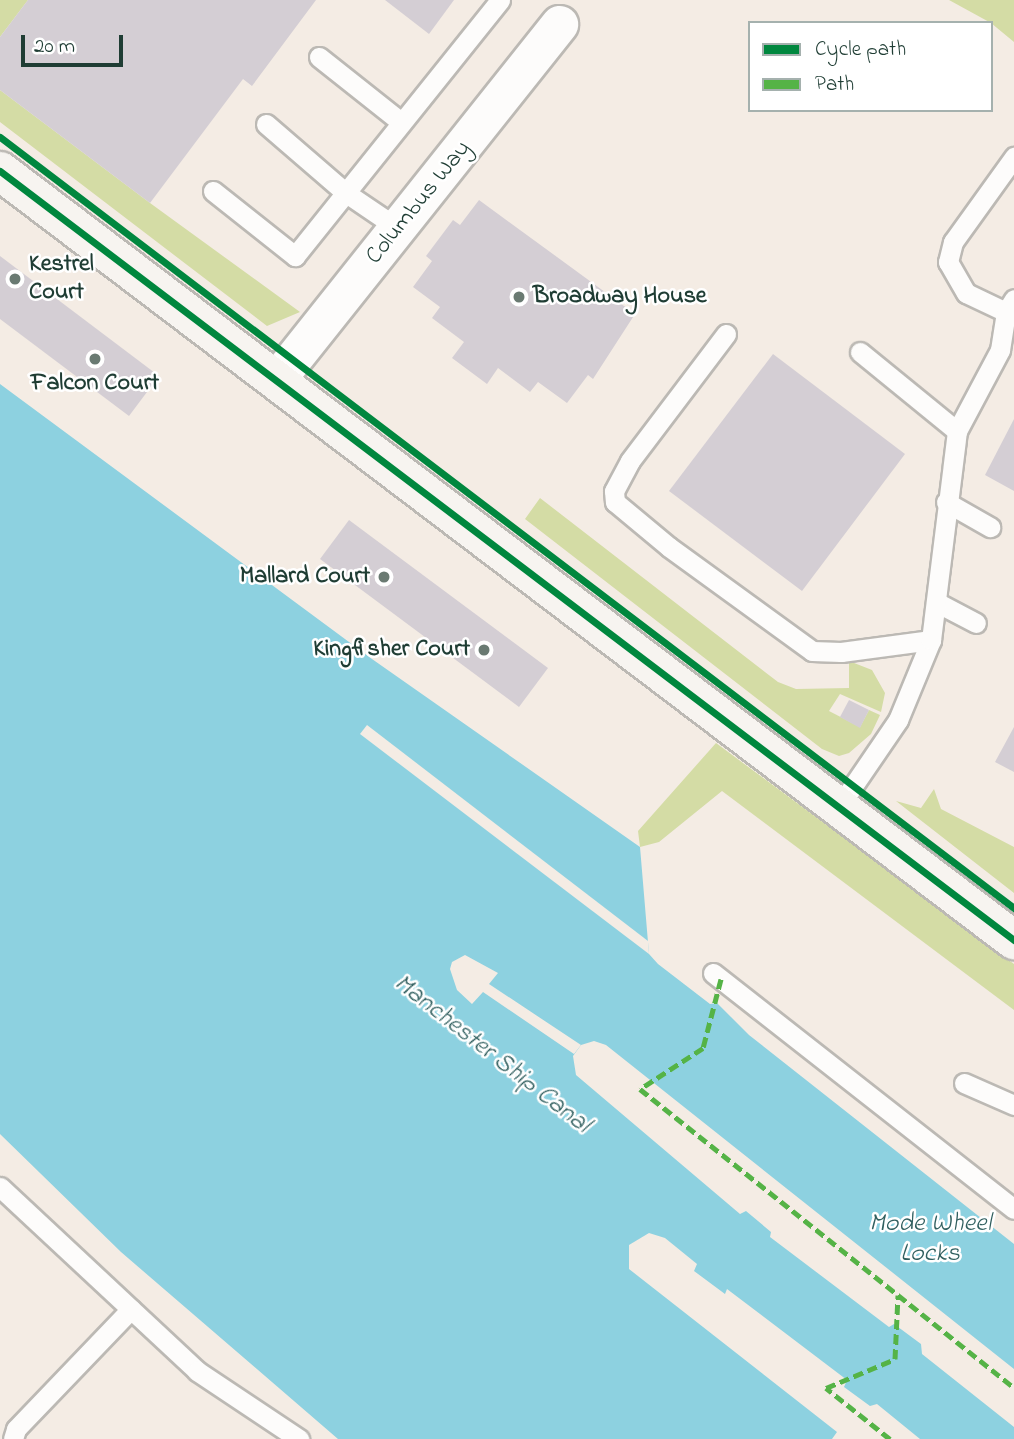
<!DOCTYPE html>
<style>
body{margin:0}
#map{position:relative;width:1014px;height:1439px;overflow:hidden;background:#f4ece4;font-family:"Indie Flower",sans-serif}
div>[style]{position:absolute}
.green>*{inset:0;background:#d4dca5}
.water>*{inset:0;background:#8dd1e0}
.pier>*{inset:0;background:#f4ece4}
.building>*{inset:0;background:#d4ced4}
.roads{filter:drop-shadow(2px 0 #bcb9b4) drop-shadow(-2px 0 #bcb9b4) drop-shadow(0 2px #bcb9b4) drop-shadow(0 -2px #bcb9b4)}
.lane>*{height:19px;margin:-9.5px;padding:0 9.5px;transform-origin:9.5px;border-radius:9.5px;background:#fdfcfb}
.street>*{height:37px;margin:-18.5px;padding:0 18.5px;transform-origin:18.5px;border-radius:18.5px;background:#fdfcfb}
.secondary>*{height:38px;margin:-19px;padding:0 19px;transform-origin:19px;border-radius:19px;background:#f7f4f0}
.quiet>*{height:5px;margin-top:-2.5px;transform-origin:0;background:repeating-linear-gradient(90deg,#55b346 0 10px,transparent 0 15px)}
.cycleway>*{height:7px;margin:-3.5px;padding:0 3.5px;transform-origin:3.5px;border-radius:3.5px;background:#00873e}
.dots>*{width:19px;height:19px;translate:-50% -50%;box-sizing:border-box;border:4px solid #fff;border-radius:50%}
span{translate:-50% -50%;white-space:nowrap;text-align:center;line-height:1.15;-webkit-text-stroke:5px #fff;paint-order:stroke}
.street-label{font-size:24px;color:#1f3d34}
.poi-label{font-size:24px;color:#1f3d34;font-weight:700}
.left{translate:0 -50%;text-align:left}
.right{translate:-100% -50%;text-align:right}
.water-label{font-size:26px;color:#305f5f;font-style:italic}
.legend{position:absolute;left:748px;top:21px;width:245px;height:91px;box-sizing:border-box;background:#fff;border:2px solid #a5b1ae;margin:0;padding:9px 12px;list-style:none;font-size:21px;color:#1f3d34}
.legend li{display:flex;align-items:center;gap:14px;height:35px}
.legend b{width:35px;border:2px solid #a5b1ae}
.scale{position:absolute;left:21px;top:35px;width:102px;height:32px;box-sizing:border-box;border:4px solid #1f3d34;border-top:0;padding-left:9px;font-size:21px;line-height:24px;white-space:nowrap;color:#1f3d34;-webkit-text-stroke:5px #fff;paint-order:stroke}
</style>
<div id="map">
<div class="green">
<div style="clip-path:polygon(0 0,28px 0,0 37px)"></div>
<div style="clip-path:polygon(949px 0,1014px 0,1014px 42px,991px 23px)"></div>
<div style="clip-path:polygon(0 90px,150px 203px,300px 312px,267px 326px,0 122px)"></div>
<div style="clip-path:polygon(540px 498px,778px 682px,796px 689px,849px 688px,849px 661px,872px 670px,885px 693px,881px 712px,840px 694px,829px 711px,860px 727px,869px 710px,880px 715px,871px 734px,849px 753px,839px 756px,822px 749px,525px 519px)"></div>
<div style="clip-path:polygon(716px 743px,1014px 964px,1014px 1010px,722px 791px,659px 842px,640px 847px,638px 831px)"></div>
<div style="clip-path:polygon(934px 789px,941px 809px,1014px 847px,1014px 893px,896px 801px,921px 808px)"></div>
</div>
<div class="water">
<div style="clip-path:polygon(0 384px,372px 659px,640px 847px,649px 954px,658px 964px,710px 1004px,717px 1003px,749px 1035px,1014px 1244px,1014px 1369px,606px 1045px,594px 1041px,581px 1045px,573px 1056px,576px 1075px,740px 1214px,746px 1211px,771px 1232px,770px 1237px,889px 1327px,894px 1324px,921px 1344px,922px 1354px,1014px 1427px,1014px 1439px,920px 1439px,877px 1404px,870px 1406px,844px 1387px,847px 1380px,727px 1289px,725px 1294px,694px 1271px,697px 1264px,665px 1238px,649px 1233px,629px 1245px,629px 1269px,837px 1432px,832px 1439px,338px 1439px,121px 1252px,0 1134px)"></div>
</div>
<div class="pier">
<div style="clip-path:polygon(367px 725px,648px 941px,649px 954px,360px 734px)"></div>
<div style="clip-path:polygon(465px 955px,498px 973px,489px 984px,581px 1045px,574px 1054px,483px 992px,472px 1004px,457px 990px,450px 969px,452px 962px)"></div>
</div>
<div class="building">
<div style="clip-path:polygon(28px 0,316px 0,252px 86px,243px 79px,150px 203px,0 90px,0 37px)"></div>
<div style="clip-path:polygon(385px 0,454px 0,429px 34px)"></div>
<div style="clip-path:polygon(479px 200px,635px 314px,593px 379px,588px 375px,567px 403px,538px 382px,530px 392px,498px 368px,487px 384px,452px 358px,464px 342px,432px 318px,440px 307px,413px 287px,432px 261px,426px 256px,453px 220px,460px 225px)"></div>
<div style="clip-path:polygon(0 256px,159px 376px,129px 416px,0 319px)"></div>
<div style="clip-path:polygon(773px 354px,905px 454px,802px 591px,669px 491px)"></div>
<div style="clip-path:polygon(1014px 419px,1014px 491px,985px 475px)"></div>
<div style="clip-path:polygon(349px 520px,548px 668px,519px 707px,320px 559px)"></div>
<div style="clip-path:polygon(849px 700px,869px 710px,860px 728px,840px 717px)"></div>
<div style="clip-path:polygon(1014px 727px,1014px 772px,995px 762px)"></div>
</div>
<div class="roads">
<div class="lane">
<div style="left:319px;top:57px;width:105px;rotate:38.4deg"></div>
<div style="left:266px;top:124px;width:106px;rotate:40.8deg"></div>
<div style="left:346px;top:193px;width:64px;rotate:34.2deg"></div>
<div style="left:213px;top:191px;width:105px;rotate:38.4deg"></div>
<div style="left:295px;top:256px;width:328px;rotate:-51.3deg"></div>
<div style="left:1006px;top:312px;width:44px;rotate:-154.6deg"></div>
<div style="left:966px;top:293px;width:36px;rotate:-120deg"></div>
<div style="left:948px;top:262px;width:21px;rotate:-76deg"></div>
<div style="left:953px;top:242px;width:105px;rotate:-54.3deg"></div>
<div style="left:726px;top:334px;width:159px;rotate:127.1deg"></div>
<div style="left:630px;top:461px;width:34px;rotate:118deg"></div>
<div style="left:614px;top:491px;width:11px;rotate:85deg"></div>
<div style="left:615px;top:502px;width:70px;rotate:39.8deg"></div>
<div style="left:669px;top:547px;width:177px;rotate:36deg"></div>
<div style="left:812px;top:651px;width:29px;rotate:2deg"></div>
<div style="left:841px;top:652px;width:91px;rotate:-7.6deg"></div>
<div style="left:860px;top:352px;width:125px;rotate:39.2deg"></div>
<div style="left:946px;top:502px;width:51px;rotate:29.6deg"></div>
<div style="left:936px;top:602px;width:45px;rotate:27.7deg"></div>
<div style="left:838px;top:808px;width:107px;rotate:-55.7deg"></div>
<div style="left:898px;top:720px;width:87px;rotate:-67.6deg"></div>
<div style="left:931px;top:640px;width:211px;rotate:-82.9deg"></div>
<div style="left:957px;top:431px;width:92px;rotate:-62deg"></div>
<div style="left:1000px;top:350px;width:38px;rotate:-81deg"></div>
<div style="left:1006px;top:312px;width:15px;rotate:-58deg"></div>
<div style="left:713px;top:973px;width:382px;rotate:38.1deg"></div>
<div style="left:964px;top:1083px;width:55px;rotate:23.7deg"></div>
<div style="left:0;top:1187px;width:270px;rotate:43deg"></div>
<div style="left:197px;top:1371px;width:123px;rotate:33.7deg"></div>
<div style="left:13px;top:1439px;width:10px;rotate:-73deg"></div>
<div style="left:16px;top:1429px;width:166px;rotate:-46.2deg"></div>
</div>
<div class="street">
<div style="left:276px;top:380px;width:455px;rotate:-51.5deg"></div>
</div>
<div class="secondary">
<div style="left:0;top:171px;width:1273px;rotate:37.18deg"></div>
</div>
</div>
<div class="quiet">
<div style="left:721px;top:979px;width:71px;rotate:104.6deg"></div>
<div style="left:703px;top:1048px;width:75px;rotate:146.9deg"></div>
<div style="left:640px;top:1089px;width:479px;rotate:38.6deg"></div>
<div style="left:890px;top:1439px;width:82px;rotate:-141.4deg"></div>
<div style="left:826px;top:1388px;width:75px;rotate:-22.8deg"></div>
<div style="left:895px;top:1359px;width:64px;rotate:-87.3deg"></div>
</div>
<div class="cycleway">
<div style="left:0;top:137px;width:1274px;rotate:37.25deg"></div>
<div style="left:0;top:171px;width:1273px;rotate:37.18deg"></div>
</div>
<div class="dots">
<div style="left:15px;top:279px;background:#6a7a72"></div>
<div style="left:519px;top:297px;background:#6a7a72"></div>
<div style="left:95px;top:359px;background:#6a7a72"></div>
<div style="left:384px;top:577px;background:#6a7a72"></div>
<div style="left:484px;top:650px;background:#6a7a72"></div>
</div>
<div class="street-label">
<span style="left:419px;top:203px;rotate:-51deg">Columbus Way</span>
</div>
<div class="poi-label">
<span class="left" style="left:29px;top:279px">Kestrel<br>Court</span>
<span class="left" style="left:533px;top:297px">Broadway House</span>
<span style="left:95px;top:384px">Falcon Court</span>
<span class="right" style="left:370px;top:577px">Mallard Court</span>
<span class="right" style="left:470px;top:650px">Kingfisher Court</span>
</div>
<div class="water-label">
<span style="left:491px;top:1055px;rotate:38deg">Manchester Ship Canal</span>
<span style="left:930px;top:1240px">Mode Wheel<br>Locks</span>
</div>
<ul class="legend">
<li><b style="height:9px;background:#00873e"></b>Cycle path</li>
<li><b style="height:9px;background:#55b346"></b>Path</li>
</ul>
<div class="scale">20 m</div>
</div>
